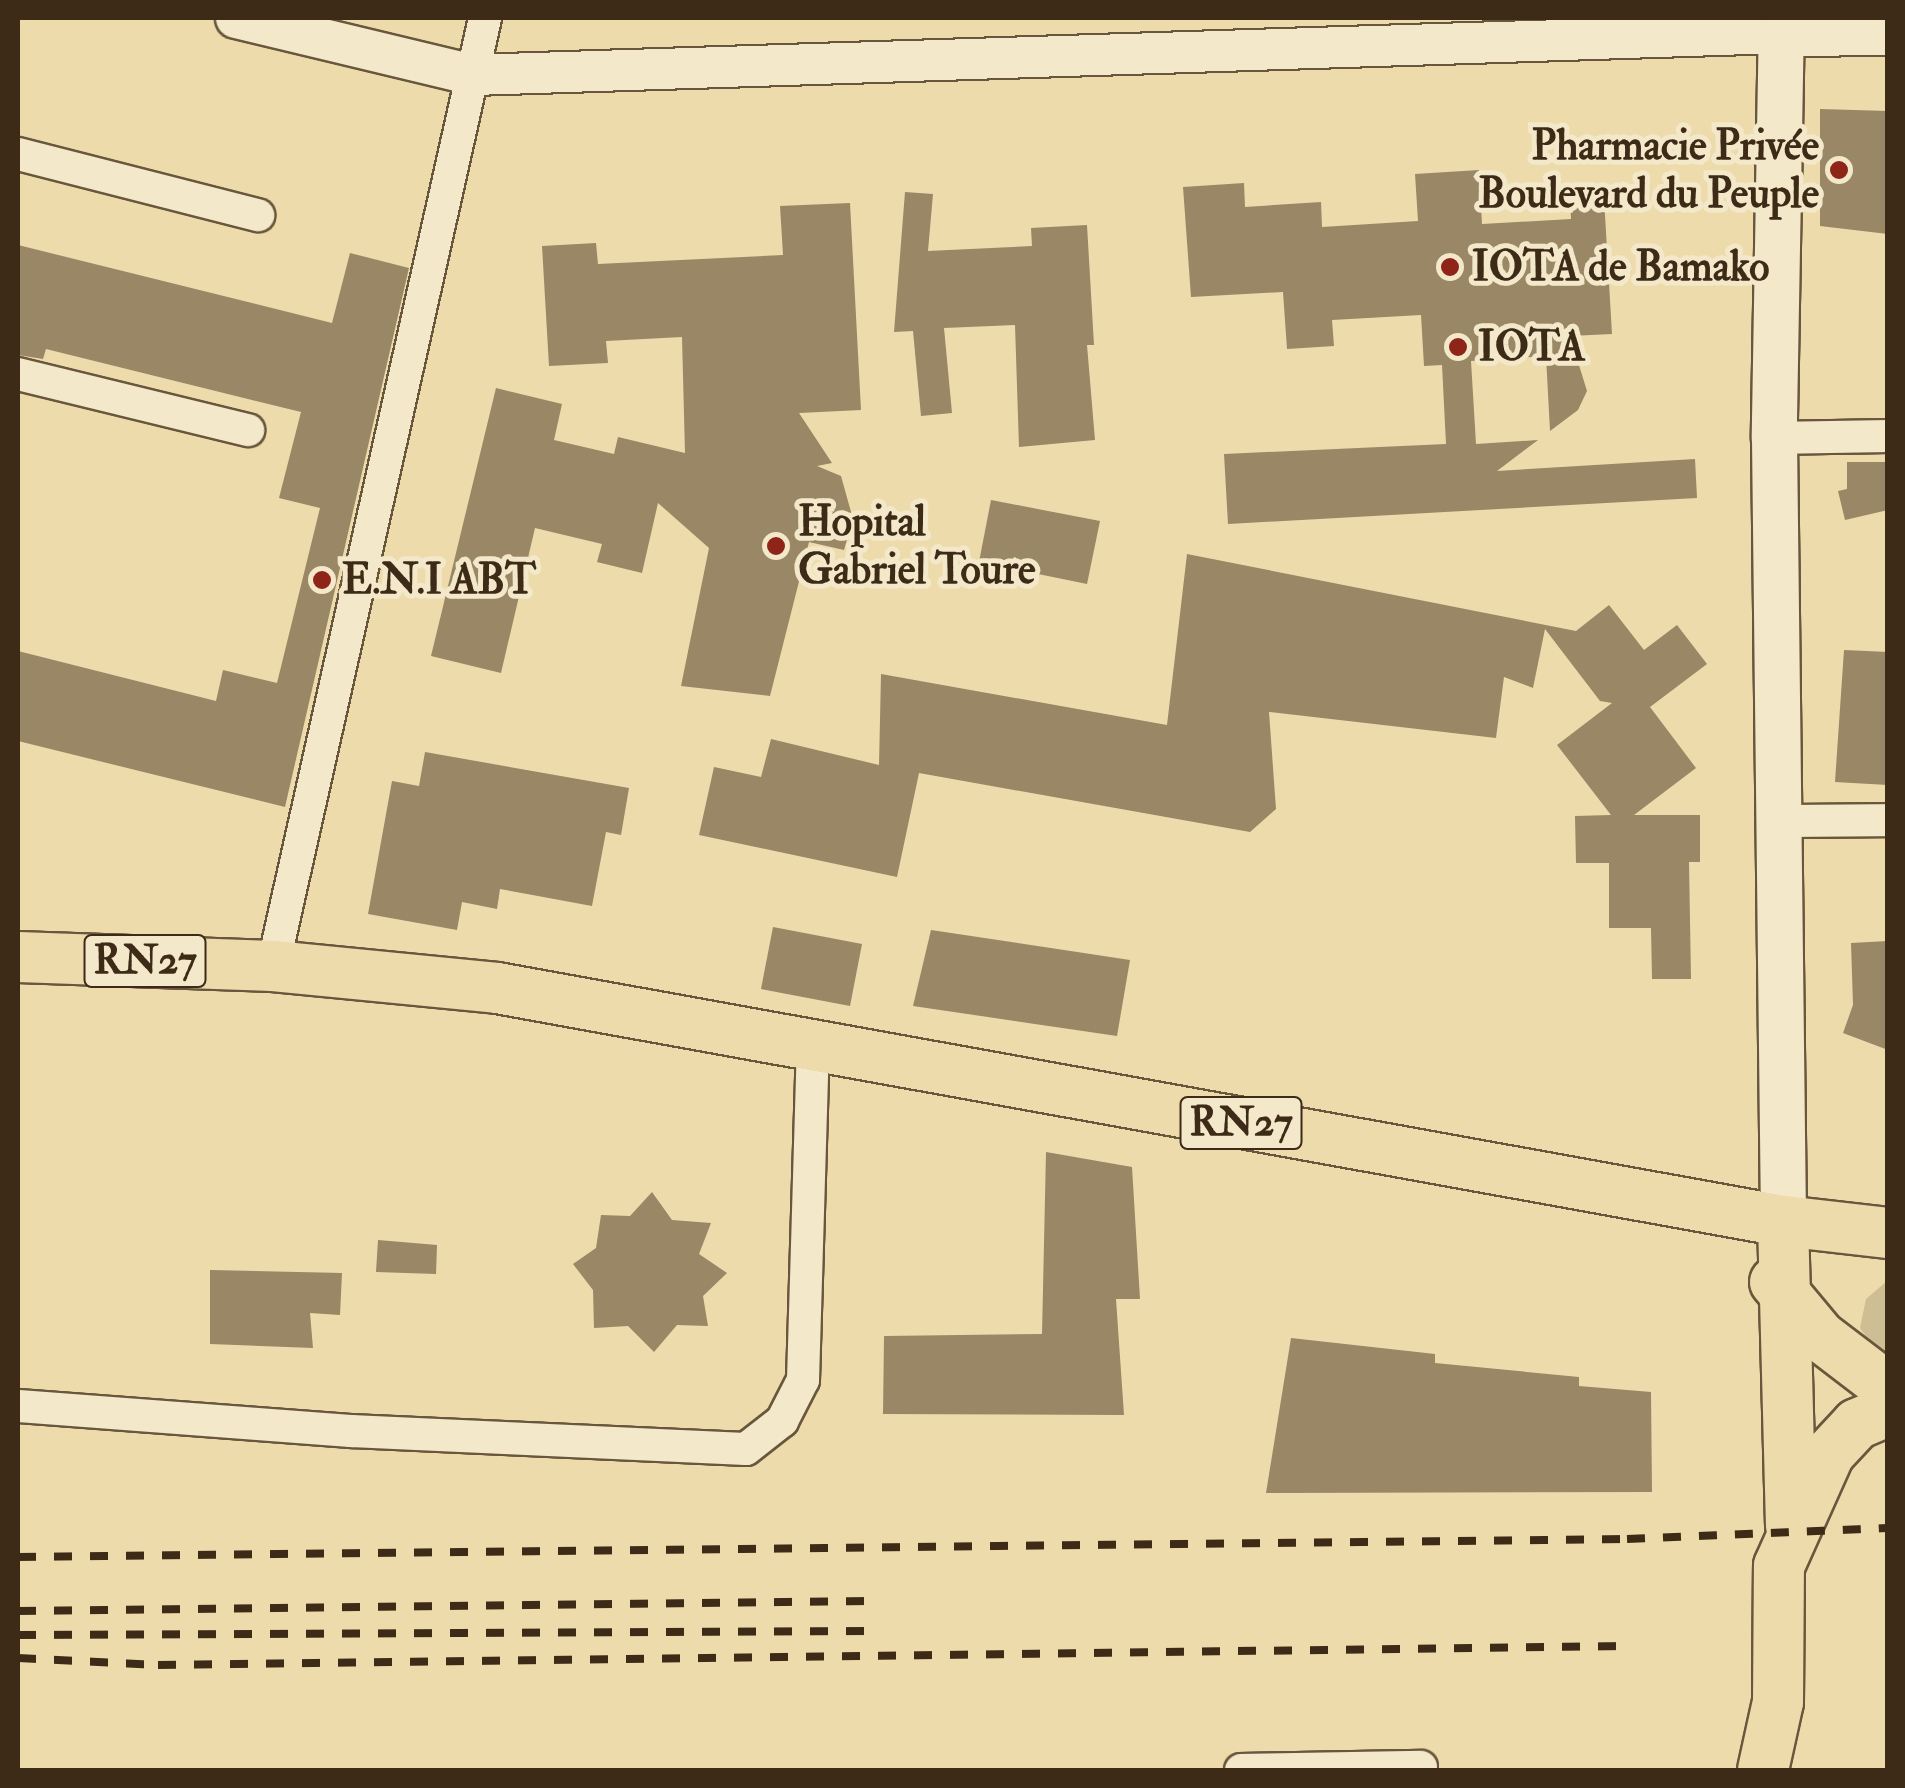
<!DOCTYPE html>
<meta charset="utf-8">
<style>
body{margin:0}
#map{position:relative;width:1905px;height:1788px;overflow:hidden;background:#eddbac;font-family:"IM FELL Double Pica",serif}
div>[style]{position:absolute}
.green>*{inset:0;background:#cfbd93}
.building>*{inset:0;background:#998765}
.roads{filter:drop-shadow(2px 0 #69573d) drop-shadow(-2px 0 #69573d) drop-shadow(0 2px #69573d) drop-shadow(0 -2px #69573d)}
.minor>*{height:32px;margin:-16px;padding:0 16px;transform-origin:16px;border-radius:16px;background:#f3e8c9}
.tertiary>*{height:40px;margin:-20px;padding:0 20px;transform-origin:20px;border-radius:20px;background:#f3e8c9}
.secondary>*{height:45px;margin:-22.5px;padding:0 22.5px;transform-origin:22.5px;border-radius:22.5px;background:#f3e8c9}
.primary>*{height:50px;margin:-25px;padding:0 25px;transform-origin:25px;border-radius:25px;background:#eddbac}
.rail>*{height:8px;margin-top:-4px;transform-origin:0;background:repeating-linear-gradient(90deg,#3d2b18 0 18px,transparent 0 36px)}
.dots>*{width:28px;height:28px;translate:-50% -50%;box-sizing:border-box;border:5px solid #f3e8c9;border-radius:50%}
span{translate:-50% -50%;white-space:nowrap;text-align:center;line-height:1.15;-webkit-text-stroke:10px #f3e8c9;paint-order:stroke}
.shield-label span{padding:2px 8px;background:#f3e8c9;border:2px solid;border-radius:8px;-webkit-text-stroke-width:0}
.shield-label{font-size:40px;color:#3d2b18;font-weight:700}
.poi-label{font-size:42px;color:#3d2b18;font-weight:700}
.right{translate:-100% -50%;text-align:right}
.left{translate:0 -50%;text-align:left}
.frame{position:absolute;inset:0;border:20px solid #3d2b18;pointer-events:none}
</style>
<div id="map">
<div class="green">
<div style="clip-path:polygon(1887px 1281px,1887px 1365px,1860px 1328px,1866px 1299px)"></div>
</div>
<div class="building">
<div style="clip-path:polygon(1820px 109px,1888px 111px,1888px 234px,1820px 226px)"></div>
<div style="clip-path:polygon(1479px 170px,1482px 224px,1571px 219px,1570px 200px,1604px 198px,1612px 334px,1570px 336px,1587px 391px,1578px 410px,1550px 431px,1546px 356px,1471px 361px,1476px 444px,1538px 440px,1497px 471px,1695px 459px,1697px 498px,1228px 524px,1224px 454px,1446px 444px,1442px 365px,1424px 366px,1421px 315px,1332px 320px,1334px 346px,1287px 349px,1283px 292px,1191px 297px,1183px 187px,1244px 183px,1245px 207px,1321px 202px,1322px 227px,1418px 221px,1415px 174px)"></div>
<div style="clip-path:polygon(905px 192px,933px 194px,928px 251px,1032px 246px,1031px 228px,1087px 225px,1094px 345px,1087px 345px,1095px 440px,1019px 447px,1015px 325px,944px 328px,952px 413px,921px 416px,913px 331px,894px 332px)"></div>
<div style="clip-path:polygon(850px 203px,861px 410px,799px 413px,832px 463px,817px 466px,841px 476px,853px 519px,844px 550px,809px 542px,770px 696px,681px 686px,709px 548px,658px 503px,642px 573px,597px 562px,602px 544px,535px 528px,501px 673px,431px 656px,496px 388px,562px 404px,554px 440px,614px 454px,618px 437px,685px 453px,682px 337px,606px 341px,608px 363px,549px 366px,542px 246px,596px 243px,598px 264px,783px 255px,780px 206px)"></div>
<div style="clip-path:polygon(18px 245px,332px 323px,350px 253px,409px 268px,285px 807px,18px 741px,18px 651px,216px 701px,223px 670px,277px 683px,320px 508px,279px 498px,301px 412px,46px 349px,43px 359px,18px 355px)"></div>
<div style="clip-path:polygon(1847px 462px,1888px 462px,1888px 510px,1845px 520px,1838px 491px,1847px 489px)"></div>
<div style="clip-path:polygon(991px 500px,1100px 521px,1087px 584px,979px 562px)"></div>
<div style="clip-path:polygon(1187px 554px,1576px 631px,1609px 605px,1644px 650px,1677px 625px,1707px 664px,1650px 707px,1696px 768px,1634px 815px,1700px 815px,1700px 862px,1689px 862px,1691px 979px,1652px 979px,1651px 928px,1609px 928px,1609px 863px,1576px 863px,1575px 816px,1611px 815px,1557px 745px,1612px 703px,1600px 701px,1545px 629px,1533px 688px,1504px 677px,1496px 738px,1269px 712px,1276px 809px,1250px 832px,919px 773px,897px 877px,699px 835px,714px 767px,761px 777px,771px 739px,879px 765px,881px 674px,1167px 725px)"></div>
<div style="clip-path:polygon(1844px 650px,1888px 652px,1888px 785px,1835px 782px)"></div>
<div style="clip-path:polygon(425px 752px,629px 788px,621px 835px,606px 832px,592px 906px,500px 889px,497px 909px,462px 902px,457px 930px,368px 914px,392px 781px,419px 786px)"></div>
<div style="clip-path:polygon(773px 927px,862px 944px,850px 1006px,761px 989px)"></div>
<div style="clip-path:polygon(931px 930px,1130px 960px,1117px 1036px,913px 1006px)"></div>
<div style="clip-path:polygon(1888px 941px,1888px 1050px,1843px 1033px,1853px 1005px,1851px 943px)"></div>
<div style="clip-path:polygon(1046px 1152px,1132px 1167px,1140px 1299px,1116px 1299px,1124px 1415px,883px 1414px,884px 1336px,1042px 1334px)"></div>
<div style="clip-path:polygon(652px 1192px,672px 1220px,711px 1223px,699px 1254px,727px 1273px,703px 1296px,708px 1326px,677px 1325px,654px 1352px,628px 1326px,594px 1328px,593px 1290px,573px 1264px,596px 1248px,601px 1215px,630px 1216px)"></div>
<div style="clip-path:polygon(378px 1240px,437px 1245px,436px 1274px,376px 1272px)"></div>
<div style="clip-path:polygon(210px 1270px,342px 1273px,340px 1315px,310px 1313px,313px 1348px,210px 1344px)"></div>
<div style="clip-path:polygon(1291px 1338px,1435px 1354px,1435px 1363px,1579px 1377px,1579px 1386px,1651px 1392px,1652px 1492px,1266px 1493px)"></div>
</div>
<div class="roads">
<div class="minor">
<div style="left:18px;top:154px;width:248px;rotate:14.3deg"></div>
<div style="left:18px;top:374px;width:237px;rotate:13.7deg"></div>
<div style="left:1774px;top:438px;width:114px;rotate:-1deg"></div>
<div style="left:1776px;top:821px;width:112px;rotate:-0.5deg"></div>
<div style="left:273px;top:966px;width:971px;rotate:-77.39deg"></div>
<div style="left:18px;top:1406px;width:334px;rotate:4.3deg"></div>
<div style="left:351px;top:1431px;width:395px;rotate:2.6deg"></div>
<div style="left:746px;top:1449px;width:46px;rotate:-37.9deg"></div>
<div style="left:782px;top:1421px;width:46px;rotate:-62.9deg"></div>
<div style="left:803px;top:1380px;width:335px;rotate:-88.3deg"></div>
<div style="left:1241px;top:1770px;width:180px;rotate:-1deg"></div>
</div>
<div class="tertiary">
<div style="left:236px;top:18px;width:244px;rotate:13.5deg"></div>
<div style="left:473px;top:75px;width:1310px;rotate:-1.84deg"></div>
</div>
<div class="secondary">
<div style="left:1781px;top:18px;width:420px;rotate:91deg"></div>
<div style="left:1774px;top:438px;width:783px;rotate:89.34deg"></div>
<div style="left:1782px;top:33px;width:106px;rotate:-0.5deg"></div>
</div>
<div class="primary">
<div style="left:18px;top:957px;width:255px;rotate:2deg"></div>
<div style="left:273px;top:966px;width:225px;rotate:5.6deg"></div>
<div style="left:497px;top:988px;width:1307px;rotate:10.27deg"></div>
<div style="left:1783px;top:1221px;width:106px;rotate:6.5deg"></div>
<div style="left:1783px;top:1221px;width:305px;rotate:88.5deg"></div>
<div style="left:1775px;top:1282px;width:70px;rotate:50.2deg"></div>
<div style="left:1820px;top:1336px;width:86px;rotate:37.4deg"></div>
<div style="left:1763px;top:1770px;width:70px;rotate:-77.6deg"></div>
<div style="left:1778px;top:1702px;width:136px;rotate:-89.6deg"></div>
<div style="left:1779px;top:1566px;width:123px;rotate:-65.9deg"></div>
<div style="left:1829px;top:1454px;width:41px;rotate:-47deg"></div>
<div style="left:1857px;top:1424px;width:34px;rotate:-23deg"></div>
</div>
</div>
<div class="rail">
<div style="left:18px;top:1557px;width:1609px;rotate:-0.64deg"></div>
<div style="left:1627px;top:1539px;width:261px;rotate:-2.4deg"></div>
<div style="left:18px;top:1611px;width:852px;rotate:-0.67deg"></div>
<div style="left:18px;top:1635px;width:853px;rotate:-0.27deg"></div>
<div style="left:18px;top:1658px;width:140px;rotate:2.9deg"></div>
<div style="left:158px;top:1665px;width:1470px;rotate:-0.74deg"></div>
</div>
<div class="dots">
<div style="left:1839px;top:170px;background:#8f2418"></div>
<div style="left:1450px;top:267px;background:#8f2418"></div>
<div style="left:1458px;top:347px;background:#8f2418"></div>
<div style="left:776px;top:546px;background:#8f2418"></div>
<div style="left:322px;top:580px;background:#8f2418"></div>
</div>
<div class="shield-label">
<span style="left:145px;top:961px">RN27</span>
<span style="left:1241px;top:1123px">RN27</span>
</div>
<div class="poi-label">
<span class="right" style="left:1819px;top:170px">Pharmacie Privée<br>Boulevard du Peuple</span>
<span class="left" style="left:1472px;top:267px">IOTA de Bamako</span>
<span class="left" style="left:1478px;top:347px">IOTA</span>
<span class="left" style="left:798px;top:546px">Hopital<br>Gabriel Toure</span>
<span class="left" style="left:342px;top:580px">E.N.I ABT</span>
</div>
<div class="frame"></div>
</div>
